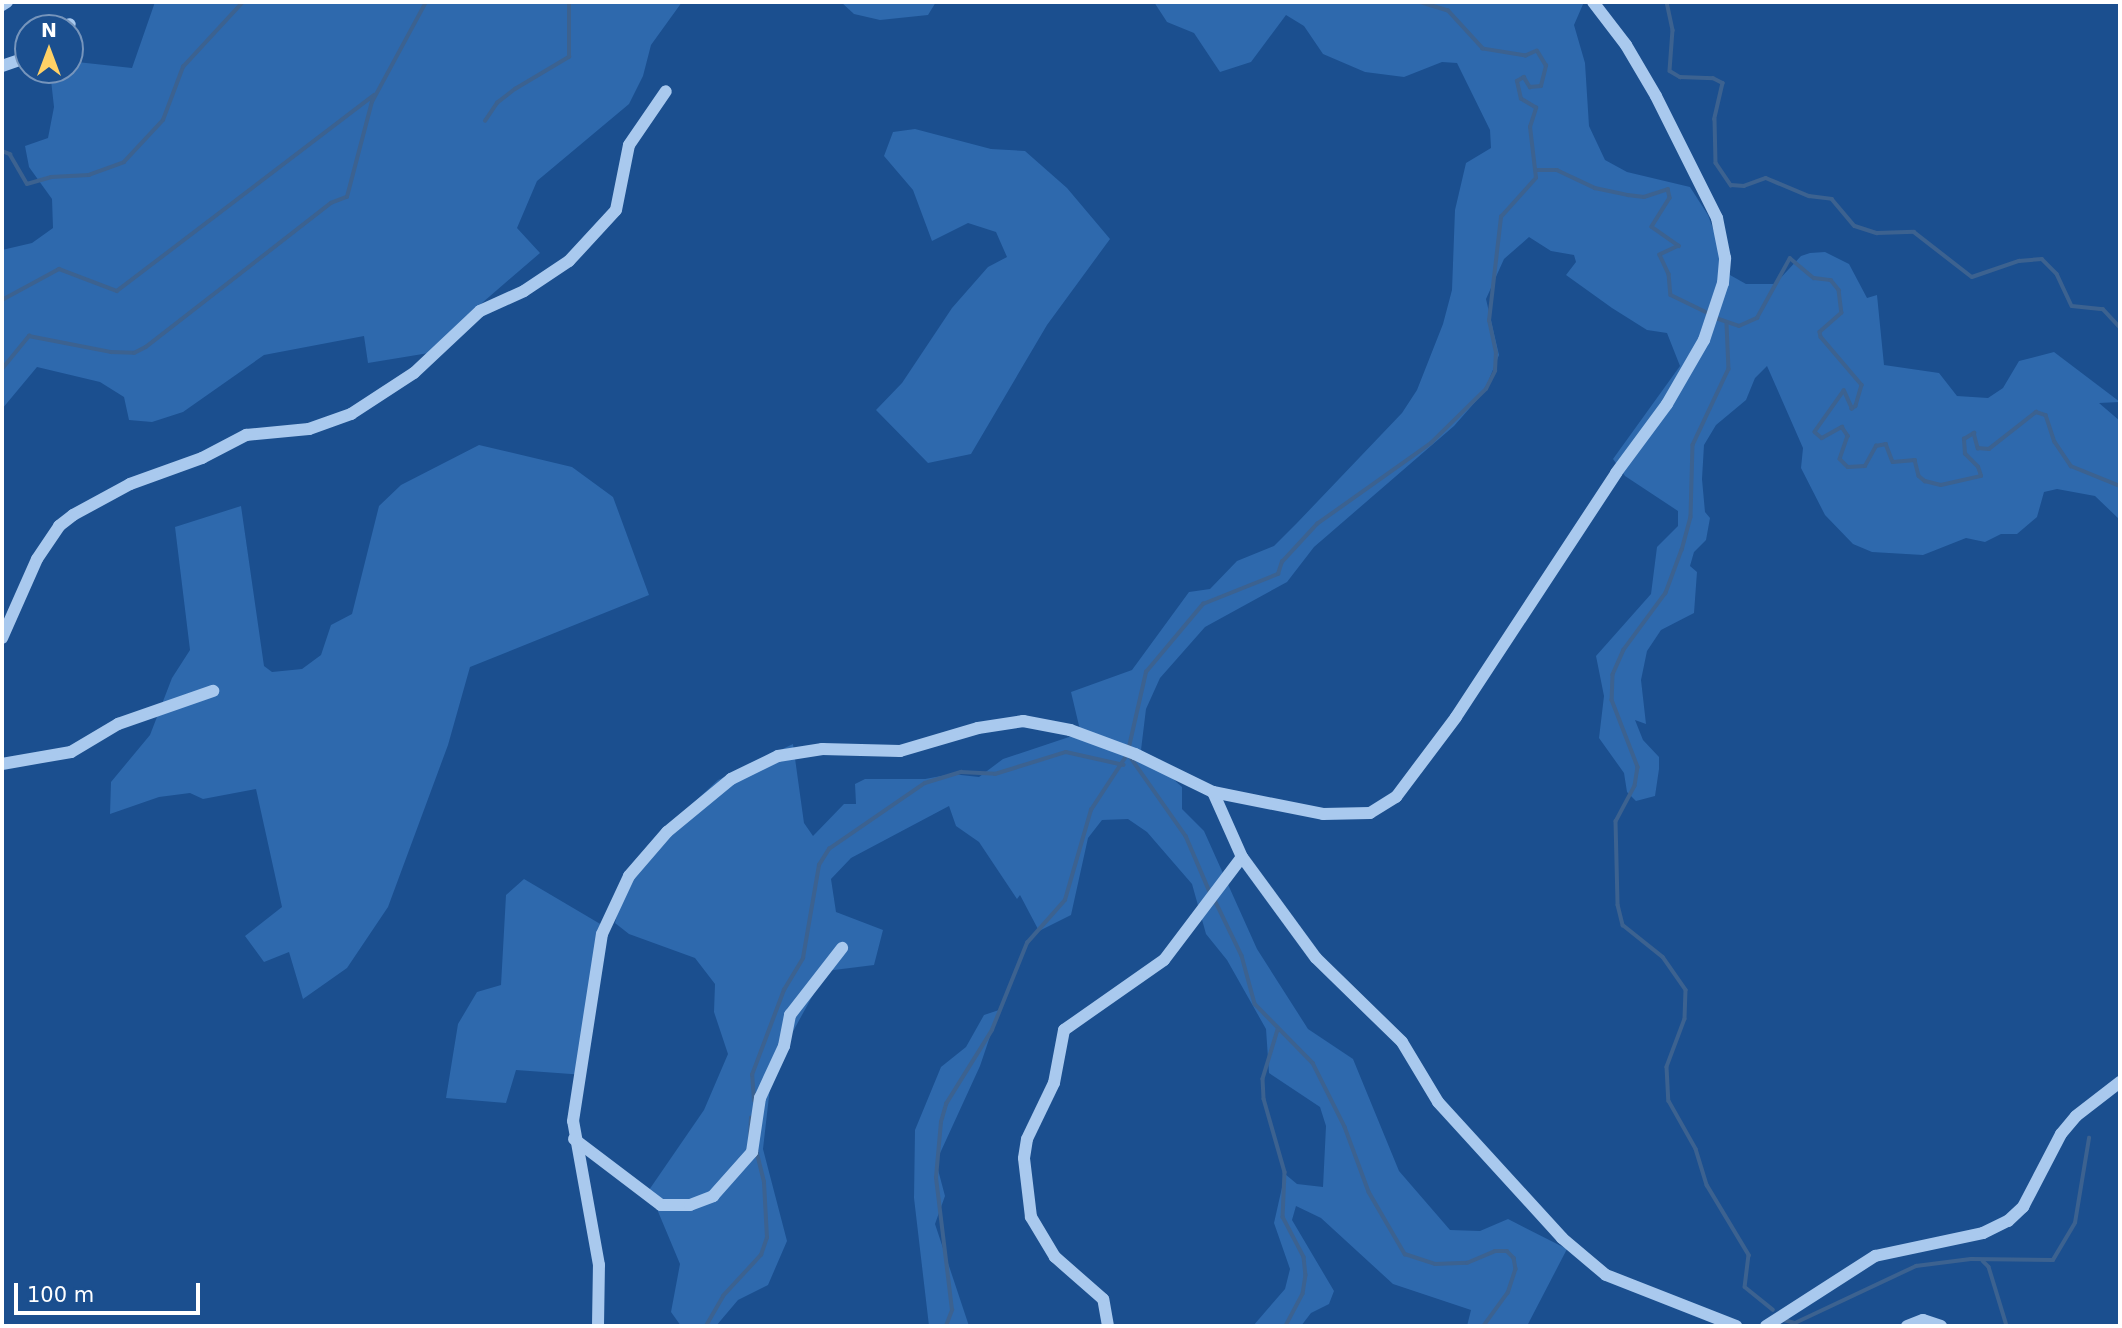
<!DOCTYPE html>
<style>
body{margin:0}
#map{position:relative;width:2122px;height:1328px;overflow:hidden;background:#1b4f8f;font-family:"DejaVu Sans",sans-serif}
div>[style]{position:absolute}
.green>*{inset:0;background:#2e69ad}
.stream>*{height:3.5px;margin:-1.75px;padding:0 1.75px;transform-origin:1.75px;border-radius:1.75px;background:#3c6290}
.minor>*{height:12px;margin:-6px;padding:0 6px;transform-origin:6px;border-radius:6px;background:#a9c9ee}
span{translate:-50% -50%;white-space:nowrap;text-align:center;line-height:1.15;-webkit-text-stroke:5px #1b4f8f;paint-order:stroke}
.frame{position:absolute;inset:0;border:4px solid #fff;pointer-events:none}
.north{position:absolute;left:14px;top:14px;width:70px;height:70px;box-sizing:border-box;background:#1b4f8f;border:2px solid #7695bc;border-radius:50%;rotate:0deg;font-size:19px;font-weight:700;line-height:28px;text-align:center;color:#fff}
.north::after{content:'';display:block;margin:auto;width:24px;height:32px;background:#ffd166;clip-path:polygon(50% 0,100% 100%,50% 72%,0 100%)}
.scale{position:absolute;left:14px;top:1283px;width:186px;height:32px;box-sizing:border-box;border:4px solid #fff;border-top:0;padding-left:9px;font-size:21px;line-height:24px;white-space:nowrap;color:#fff;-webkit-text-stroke:5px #1b4f8f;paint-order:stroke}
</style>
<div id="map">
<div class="green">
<div style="clip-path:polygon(155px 2px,682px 2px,651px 45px,643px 76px,629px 104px,537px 181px,517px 228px,540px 253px,482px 303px,441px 351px,368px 363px,364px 336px,264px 355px,183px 412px,152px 422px,129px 420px,124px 397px,100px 382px,37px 367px,2px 409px,2px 250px,32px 243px,53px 228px,52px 199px,29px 167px,25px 146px,48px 138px,54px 107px,51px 80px,59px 70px,70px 70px,70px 64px,77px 62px,132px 68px)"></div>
<div style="clip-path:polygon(841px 2px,936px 2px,928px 15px,880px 20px,854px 14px)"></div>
<div style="clip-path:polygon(1154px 2px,1584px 2px,1574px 25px,1585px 63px,1589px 126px,1605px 160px,1627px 172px,1690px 187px,1708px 215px,1730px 275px,1746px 284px,1775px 284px,1801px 256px,1810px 253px,1825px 252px,1849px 264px,1867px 298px,1877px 295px,1884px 365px,1939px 373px,1957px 396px,1988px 398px,2003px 388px,2019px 361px,2054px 352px,2120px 402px,2099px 403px,2120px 421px,2120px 520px,2095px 496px,2057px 489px,2044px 492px,2037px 517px,2017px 534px,2001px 534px,1985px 542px,1966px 538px,1923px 555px,1872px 552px,1853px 544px,1825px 515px,1801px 468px,1803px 448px,1767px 366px,1755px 378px,1746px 400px,1716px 425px,1704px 445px,1702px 479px,1705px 512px,1710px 518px,1706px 540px,1694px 552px,1690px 566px,1697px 572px,1694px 613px,1661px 630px,1647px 651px,1641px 680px,1646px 724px,1635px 720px,1643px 740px,1659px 757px,1659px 769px,1655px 796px,1636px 801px,1627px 792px,1624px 773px,1599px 738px,1604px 696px,1596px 656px,1651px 594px,1657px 547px,1678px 526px,1678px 511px,1625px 476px,1613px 459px,1680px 366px,1667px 333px,1647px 330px,1612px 308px,1566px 275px,1576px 262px,1574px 255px,1551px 251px,1529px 237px,1504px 259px,1486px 299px,1499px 355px,1484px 392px,1454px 426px,1314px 547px,1287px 582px,1205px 627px,1160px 678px,1146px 709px,1141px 750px,1182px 787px,1182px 809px,1204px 831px,1257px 949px,1308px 1029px,1353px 1059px,1399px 1171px,1450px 1230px,1480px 1231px,1508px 1219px,1567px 1249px,1527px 1326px,1467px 1326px,1471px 1310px,1393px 1284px,1321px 1218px,1296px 1206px,1292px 1220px,1334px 1291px,1329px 1304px,1311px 1313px,1301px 1326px,1253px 1326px,1285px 1289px,1290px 1269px,1274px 1223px,1285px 1174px,1297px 1184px,1323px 1187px,1326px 1126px,1320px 1107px,1269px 1073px,1266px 1029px,1227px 960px,1206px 934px,1192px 884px,1147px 832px,1128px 819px,1102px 820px,1088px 838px,1071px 915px,1039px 931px,1020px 895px,1017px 899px,979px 842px,956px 826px,949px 806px,851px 858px,831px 879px,836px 912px,883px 930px,874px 965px,826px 971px,772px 1070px,763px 1149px,787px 1241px,768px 1285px,738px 1300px,716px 1326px,681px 1326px,671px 1312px,680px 1264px,649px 1190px,704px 1110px,728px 1054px,714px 1012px,715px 984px,695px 958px,629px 934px,615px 923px,622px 895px,672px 823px,718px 780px,793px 744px,804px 823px,813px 836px,844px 804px,856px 804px,855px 784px,865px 779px,925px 779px,952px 774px,979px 777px,1003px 759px,1072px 736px,1080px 730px,1071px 692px,1132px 670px,1189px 592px,1210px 589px,1237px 561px,1274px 546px,1297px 523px,1402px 413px,1417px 390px,1443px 324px,1452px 290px,1455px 210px,1466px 163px,1491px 148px,1490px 130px,1457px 63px,1442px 62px,1404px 77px,1365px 72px,1323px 54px,1304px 26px,1286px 15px,1251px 62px,1220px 72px,1194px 33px,1167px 22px)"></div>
<div style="clip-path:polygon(915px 129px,991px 149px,1025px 151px,1067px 188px,1110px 239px,1047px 325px,971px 454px,928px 463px,876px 410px,902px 383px,952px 308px,988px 267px,1007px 257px,996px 232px,968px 223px,932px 241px,913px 190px,884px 156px,893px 132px)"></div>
<div style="clip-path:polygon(479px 445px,572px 467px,613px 497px,649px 595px,470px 667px,448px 745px,388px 907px,347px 968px,303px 999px,289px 952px,264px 962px,245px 936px,282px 907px,256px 789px,203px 799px,190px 793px,159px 797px,110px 814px,111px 782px,150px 735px,172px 678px,190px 650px,175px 527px,241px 506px,264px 666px,272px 672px,302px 669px,321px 655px,331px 625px,352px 614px,379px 506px,401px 485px)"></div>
<div style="clip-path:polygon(524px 879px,602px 925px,585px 1075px,516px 1070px,506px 1103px,446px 1098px,458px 1024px,477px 992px,501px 985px,506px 895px)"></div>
<div style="clip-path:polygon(999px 1010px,980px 1066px,936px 1162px,945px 1196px,935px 1224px,969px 1326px,929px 1326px,914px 1198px,915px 1130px,941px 1067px,966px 1047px,984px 1015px)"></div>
</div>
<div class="stream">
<div style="left:1667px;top:2px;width:29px;rotate:78deg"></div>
<div style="left:1673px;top:30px;width:41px;rotate:94.2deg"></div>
<div style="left:1670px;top:71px;width:12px;rotate:31deg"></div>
<div style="left:1680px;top:77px;width:33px;rotate:2deg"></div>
<div style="left:1713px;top:78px;width:11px;rotate:27deg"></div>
<div style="left:1723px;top:83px;width:37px;rotate:103deg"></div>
<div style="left:1715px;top:119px;width:44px;rotate:88.7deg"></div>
<div style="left:1716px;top:163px;width:27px;rotate:56deg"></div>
<div style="left:1731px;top:185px;width:13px;rotate:4deg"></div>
<div style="left:1744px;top:186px;width:23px;rotate:-20deg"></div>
<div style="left:1766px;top:178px;width:47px;rotate:22.7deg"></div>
<div style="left:1809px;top:196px;width:23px;rotate:7deg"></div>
<div style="left:1832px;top:199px;width:35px;rotate:50deg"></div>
<div style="left:1855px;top:226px;width:23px;rotate:18deg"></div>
<div style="left:1877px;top:233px;width:37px;rotate:-2deg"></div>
<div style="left:1914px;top:232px;width:73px;rotate:37.8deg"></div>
<div style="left:1972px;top:277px;width:50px;rotate:-18.8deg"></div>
<div style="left:2019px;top:261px;width:23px;rotate:-5deg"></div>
<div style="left:2042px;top:259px;width:21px;rotate:45deg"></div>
<div style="left:2057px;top:274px;width:35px;rotate:65deg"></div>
<div style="left:2072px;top:306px;width:31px;rotate:6deg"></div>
<div style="left:2103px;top:309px;width:25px;rotate:47deg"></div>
<div style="left:485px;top:121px;width:22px;rotate:-56deg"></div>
<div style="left:497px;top:103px;width:23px;rotate:-38deg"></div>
<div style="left:515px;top:89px;width:63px;rotate:-30.7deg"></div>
<div style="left:569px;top:57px;width:55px;rotate:-90deg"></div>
<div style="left:2px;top:151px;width:9px;rotate:21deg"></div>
<div style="left:10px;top:154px;width:34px;rotate:60deg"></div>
<div style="left:27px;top:184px;width:25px;rotate:-16deg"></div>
<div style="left:51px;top:177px;width:38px;rotate:-3deg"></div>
<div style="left:89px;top:175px;width:37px;rotate:-20deg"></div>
<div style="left:124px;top:162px;width:57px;rotate:-47.1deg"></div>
<div style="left:163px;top:120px;width:57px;rotate:-69.3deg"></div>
<div style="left:183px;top:67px;width:88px;rotate:-47.3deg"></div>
<div style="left:1536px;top:170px;width:21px"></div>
<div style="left:1557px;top:170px;width:42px;rotate:25.3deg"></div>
<div style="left:1595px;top:188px;width:34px;rotate:12deg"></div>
<div style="left:1628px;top:195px;width:16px;rotate:7deg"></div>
<div style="left:1644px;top:197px;width:25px;rotate:-18deg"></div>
<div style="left:1668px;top:189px;width:9px;rotate:77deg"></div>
<div style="left:1670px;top:198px;width:34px;rotate:122deg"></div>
<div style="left:1652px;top:227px;width:33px;rotate:35deg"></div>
<div style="left:1679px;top:246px;width:21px;rotate:155deg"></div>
<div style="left:1660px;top:255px;width:21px;rotate:65deg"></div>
<div style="left:1669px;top:274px;width:21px;rotate:85deg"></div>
<div style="left:1671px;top:295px;width:43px;rotate:26deg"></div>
<div style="left:2px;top:300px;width:65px;rotate:-28.5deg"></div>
<div style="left:59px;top:269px;width:62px;rotate:20.8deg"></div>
<div style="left:117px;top:291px;width:323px;rotate:-37.3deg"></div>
<div style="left:1716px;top:318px;width:24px;rotate:19deg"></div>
<div style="left:1739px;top:326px;width:20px;rotate:-24deg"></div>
<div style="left:1757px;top:318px;width:68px;rotate:-61.2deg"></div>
<div style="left:1790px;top:258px;width:31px;rotate:40deg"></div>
<div style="left:1814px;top:278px;width:17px;rotate:7deg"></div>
<div style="left:1831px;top:280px;width:13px;rotate:51deg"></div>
<div style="left:1839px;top:290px;width:23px;rotate:83deg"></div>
<div style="left:1842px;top:313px;width:29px;rotate:139deg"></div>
<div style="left:1820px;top:332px;width:5px;rotate:79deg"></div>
<div style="left:1821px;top:337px;width:63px;rotate:49.5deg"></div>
<div style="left:1862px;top:385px;width:22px;rotate:106deg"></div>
<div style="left:1856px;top:406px;width:5px;rotate:143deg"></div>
<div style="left:1852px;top:409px;width:20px;rotate:-114deg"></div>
<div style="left:1844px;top:391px;width:50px;rotate:125.3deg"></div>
<div style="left:1815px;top:432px;width:9px;rotate:41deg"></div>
<div style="left:1822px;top:438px;width:23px;rotate:-29deg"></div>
<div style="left:1842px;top:427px;width:11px;rotate:56deg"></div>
<div style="left:1848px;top:436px;width:24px;rotate:109deg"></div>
<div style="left:1840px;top:459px;width:11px;rotate:45deg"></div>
<div style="left:1848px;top:467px;width:17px;rotate:-3deg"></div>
<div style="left:1865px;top:466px;width:23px;rotate:-61deg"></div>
<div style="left:1876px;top:446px;width:10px;rotate:-11deg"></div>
<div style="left:1886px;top:444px;width:19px;rotate:69deg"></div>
<div style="left:1893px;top:462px;width:22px;rotate:-5deg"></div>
<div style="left:1915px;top:460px;width:16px;rotate:76deg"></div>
<div style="left:1919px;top:476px;width:8px;rotate:40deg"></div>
<div style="left:1925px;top:481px;width:16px;rotate:14deg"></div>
<div style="left:1941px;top:485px;width:41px;rotate:-12.7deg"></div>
<div style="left:1981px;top:476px;width:9px;rotate:-108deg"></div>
<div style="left:1978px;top:467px;width:18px;rotate:-135deg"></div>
<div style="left:1965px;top:454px;width:15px;rotate:-94deg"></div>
<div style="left:1964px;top:439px;width:12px;rotate:-31deg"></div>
<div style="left:1974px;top:433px;width:16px;rotate:75deg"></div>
<div style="left:1978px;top:448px;width:11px;rotate:5deg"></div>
<div style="left:1989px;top:449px;width:60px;rotate:-38.2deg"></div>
<div style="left:2036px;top:412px;width:10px;rotate:17deg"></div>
<div style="left:2046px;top:415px;width:28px;rotate:72deg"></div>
<div style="left:2055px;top:442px;width:29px;rotate:56deg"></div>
<div style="left:2071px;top:466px;width:53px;rotate:22.2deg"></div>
<div style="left:1727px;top:324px;width:45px;rotate:87.5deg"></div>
<div style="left:1729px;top:369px;width:84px;rotate:115.3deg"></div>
<div style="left:1693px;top:445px;width:72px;rotate:91.6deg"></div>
<div style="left:1691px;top:517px;width:34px;rotate:105deg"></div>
<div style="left:1682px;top:550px;width:46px;rotate:110.4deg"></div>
<div style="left:1666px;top:593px;width:71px;rotate:126.4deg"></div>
<div style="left:1624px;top:650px;width:27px;rotate:114deg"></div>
<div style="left:1613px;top:675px;width:25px;rotate:92deg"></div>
<div style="left:1612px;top:700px;width:72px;rotate:68.8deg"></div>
<div style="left:1638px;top:767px;width:19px;rotate:99deg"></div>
<div style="left:1635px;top:786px;width:40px;rotate:118deg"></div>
<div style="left:1616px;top:821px;width:84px;rotate:88.6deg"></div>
<div style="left:1618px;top:905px;width:21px;rotate:76deg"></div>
<div style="left:1623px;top:925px;width:51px;rotate:38.7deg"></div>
<div style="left:1663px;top:957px;width:40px;rotate:55.1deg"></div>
<div style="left:1686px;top:990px;width:29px;rotate:92deg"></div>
<div style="left:1685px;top:1019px;width:51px;rotate:110.6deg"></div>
<div style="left:1667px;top:1067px;width:34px;rotate:87deg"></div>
<div style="left:1669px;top:1101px;width:55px;rotate:60.6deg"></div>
<div style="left:1696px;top:1149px;width:38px;rotate:73deg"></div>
<div style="left:1707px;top:1185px;width:82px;rotate:59deg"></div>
<div style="left:1749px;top:1255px;width:32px;rotate:97deg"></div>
<div style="left:1745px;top:1287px;width:36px;rotate:39deg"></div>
<div style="left:2px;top:369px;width:43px;rotate:-50.7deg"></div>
<div style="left:29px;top:336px;width:84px;rotate:11deg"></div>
<div style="left:111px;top:352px;width:23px;rotate:2deg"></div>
<div style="left:134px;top:353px;width:13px;rotate:-27deg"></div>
<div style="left:146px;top:347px;width:234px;rotate:-37.9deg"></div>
<div style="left:331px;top:203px;width:17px;rotate:-21deg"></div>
<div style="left:347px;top:197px;width:98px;rotate:-75.3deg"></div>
<div style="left:372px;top:102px;width:114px;rotate:-61.6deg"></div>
<div style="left:1129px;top:747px;width:77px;rotate:-77.2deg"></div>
<div style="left:1146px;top:672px;width:89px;rotate:-50deg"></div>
<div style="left:1203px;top:604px;width:81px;rotate:-21.8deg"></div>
<div style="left:1278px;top:574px;width:13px;rotate:-72deg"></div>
<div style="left:1282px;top:562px;width:52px;rotate:-47.4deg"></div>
<div style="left:1317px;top:524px;width:140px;rotate:-35.4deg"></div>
<div style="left:1431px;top:443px;width:77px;rotate:-44.5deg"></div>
<div style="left:1486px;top:389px;width:20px;rotate:-63deg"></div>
<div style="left:1495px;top:371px;width:18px;rotate:-87deg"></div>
<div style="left:1496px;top:353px;width:33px;rotate:-102deg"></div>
<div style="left:1489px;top:321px;width:105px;rotate:-83.4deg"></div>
<div style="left:1501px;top:217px;width:52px;rotate:-48.1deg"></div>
<div style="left:1536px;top:178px;width:51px;rotate:-96.7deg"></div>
<div style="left:1530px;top:127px;width:20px;rotate:-72deg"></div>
<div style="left:1536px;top:108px;width:17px;rotate:-149deg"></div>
<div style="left:1521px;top:99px;width:18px;rotate:-103deg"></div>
<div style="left:1517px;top:81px;width:8px;rotate:-30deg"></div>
<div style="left:1524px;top:77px;width:12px;rotate:59deg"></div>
<div style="left:1530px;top:87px;width:11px;rotate:-5deg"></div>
<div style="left:1541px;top:86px;width:21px;rotate:-76deg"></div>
<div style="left:1546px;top:66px;width:17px;rotate:-121deg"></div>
<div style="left:1537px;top:51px;width:12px;rotate:156deg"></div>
<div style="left:1526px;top:56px;width:44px;rotate:-170.8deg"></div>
<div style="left:1483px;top:49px;width:52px;rotate:-132.6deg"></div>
<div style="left:1448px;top:11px;width:30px;rotate:-163deg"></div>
<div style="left:1129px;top:755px;width:99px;rotate:54.9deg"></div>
<div style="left:1186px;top:836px;width:61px;rotate:66.8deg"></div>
<div style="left:1214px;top:898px;width:64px;rotate:64.2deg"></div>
<div style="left:1242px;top:956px;width:50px;rotate:74.8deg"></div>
<div style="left:1255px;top:1004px;width:83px;rotate:45.5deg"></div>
<div style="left:1313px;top:1063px;width:72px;rotate:63.4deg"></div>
<div style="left:1345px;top:1127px;width:69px;rotate:69.7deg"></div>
<div style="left:1369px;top:1192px;width:72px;rotate:59.9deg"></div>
<div style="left:1405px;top:1254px;width:32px;rotate:18deg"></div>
<div style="left:1435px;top:1264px;width:32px;rotate:-2deg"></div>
<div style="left:1467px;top:1263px;width:30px;rotate:-23deg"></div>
<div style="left:1495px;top:1251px;width:12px"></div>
<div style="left:1507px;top:1251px;width:10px;rotate:45deg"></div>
<div style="left:1514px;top:1258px;width:11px;rotate:80deg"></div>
<div style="left:1516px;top:1269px;width:25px;rotate:108deg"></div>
<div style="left:1508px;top:1293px;width:41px;rotate:126deg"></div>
<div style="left:1278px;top:1030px;width:51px;rotate:107deg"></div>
<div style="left:1263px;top:1079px;width:20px;rotate:87deg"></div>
<div style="left:1264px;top:1099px;width:76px;rotate:74deg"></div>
<div style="left:1285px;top:1172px;width:45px;rotate:92.5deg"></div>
<div style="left:1283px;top:1217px;width:45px;rotate:62.3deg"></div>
<div style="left:1304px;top:1257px;width:18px;rotate:84deg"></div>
<div style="left:1306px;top:1275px;width:19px;rotate:99deg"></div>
<div style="left:1303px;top:1294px;width:36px;rotate:118deg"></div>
<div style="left:754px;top:1101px;width:26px;rotate:-94deg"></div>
<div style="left:752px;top:1075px;width:91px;rotate:-69.4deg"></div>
<div style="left:784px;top:990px;width:37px;rotate:-59deg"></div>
<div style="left:803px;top:958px;width:94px;rotate:-80.2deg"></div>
<div style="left:819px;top:865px;width:19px;rotate:-58deg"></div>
<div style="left:829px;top:849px;width:116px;rotate:-34.5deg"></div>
<div style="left:925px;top:783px;width:38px;rotate:-17deg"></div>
<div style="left:961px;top:772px;width:34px;rotate:3deg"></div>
<div style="left:995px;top:774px;width:74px;rotate:-17.2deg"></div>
<div style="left:1066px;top:752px;width:59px;rotate:12.6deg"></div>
<div style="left:750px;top:1137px;width:19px;rotate:-87deg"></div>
<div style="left:1983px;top:1261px;width:8px;rotate:45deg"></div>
<div style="left:1989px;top:1267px;width:62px;rotate:73deg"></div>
<div style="left:1784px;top:1320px;width:11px;rotate:15deg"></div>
<div style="left:1795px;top:1323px;width:134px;rotate:-25.2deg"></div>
<div style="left:1916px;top:1266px;width:55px;rotate:-7.3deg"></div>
<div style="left:1971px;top:1259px;width:82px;rotate:0.7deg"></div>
<div style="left:2053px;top:1260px;width:43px;rotate:-59.3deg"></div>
<div style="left:2075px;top:1223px;width:86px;rotate:-80.6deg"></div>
<div style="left:706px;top:1326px;width:34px;rotate:-60deg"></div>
<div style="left:723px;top:1296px;width:56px;rotate:-47.2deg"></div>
<div style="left:761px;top:1255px;width:18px;rotate:-71deg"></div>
<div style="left:767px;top:1238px;width:56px;rotate:-93.1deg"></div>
<div style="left:764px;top:1182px;width:32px;rotate:-104deg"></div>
<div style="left:946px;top:1326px;width:17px;rotate:-69deg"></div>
<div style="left:952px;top:1310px;width:133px;rotate:-96.9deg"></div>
<div style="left:936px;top:1178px;width:56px;rotate:-84.9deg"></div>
<div style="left:941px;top:1122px;width:19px;rotate:-74deg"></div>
<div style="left:946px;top:1104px;width:87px;rotate:-58.1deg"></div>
<div style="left:992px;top:1030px;width:94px;rotate:-68.1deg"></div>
<div style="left:1027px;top:943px;width:57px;rotate:-48.5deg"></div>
<div style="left:1065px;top:900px;width:94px;rotate:-73.9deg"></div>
<div style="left:1091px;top:810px;width:66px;rotate:-56.8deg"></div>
</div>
<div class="minor">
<div style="left:2px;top:5px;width:6px;rotate:-31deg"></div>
<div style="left:65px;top:28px;width:6px;rotate:-39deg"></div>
<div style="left:2px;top:66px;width:28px;rotate:-19deg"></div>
<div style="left:2px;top:638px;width:86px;rotate:-66.1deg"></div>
<div style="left:37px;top:559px;width:40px;rotate:-56deg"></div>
<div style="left:59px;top:526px;width:18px;rotate:-38deg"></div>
<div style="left:73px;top:515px;width:65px;rotate:-28.5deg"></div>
<div style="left:130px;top:484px;width:77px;rotate:-19.9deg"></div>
<div style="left:202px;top:458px;width:50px;rotate:-27.6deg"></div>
<div style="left:246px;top:435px;width:63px;rotate:-5.4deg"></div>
<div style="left:309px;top:429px;width:45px;rotate:-19.7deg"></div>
<div style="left:351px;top:414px;width:75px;rotate:-33.1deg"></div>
<div style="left:414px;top:373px;width:91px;rotate:-43.2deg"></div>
<div style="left:480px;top:311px;width:48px;rotate:-24.4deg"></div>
<div style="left:524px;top:291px;width:54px;rotate:-33.7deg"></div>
<div style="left:569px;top:261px;width:69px;rotate:-47.3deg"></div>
<div style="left:616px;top:210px;width:66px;rotate:-78.7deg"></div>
<div style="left:629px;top:145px;width:65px;rotate:-55.6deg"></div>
<div style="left:2px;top:764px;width:70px;rotate:-9.9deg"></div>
<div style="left:71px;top:752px;width:55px;rotate:-30.8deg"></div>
<div style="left:118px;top:724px;width:101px;rotate:-19.2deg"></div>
<div style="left:1213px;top:792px;width:71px;rotate:66deg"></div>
<div style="left:1242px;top:857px;width:125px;rotate:53.8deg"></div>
<div style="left:1316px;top:958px;width:120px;rotate:44.3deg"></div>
<div style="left:1402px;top:1042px;width:70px;rotate:59deg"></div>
<div style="left:1438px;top:1102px;width:184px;rotate:47.6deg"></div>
<div style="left:1562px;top:1238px;width:57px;rotate:40.1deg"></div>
<div style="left:1606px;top:1275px;width:140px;rotate:21.4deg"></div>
<div style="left:574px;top:1139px;width:109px;rotate:37.2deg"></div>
<div style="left:661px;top:1205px;width:29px"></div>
<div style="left:690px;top:1205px;width:25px;rotate:-21deg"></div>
<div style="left:713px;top:1196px;width:59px;rotate:-48.4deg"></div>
<div style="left:752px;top:1152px;width:55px;rotate:-81.6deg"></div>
<div style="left:760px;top:1098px;width:57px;rotate:-65.2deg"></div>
<div style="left:784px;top:1046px;width:32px;rotate:-79deg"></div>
<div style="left:790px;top:1015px;width:85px;rotate:-52.2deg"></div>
<div style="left:598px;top:1326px;width:61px;rotate:-89.1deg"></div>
<div style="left:599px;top:1265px;width:146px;rotate:-100.2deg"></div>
<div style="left:573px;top:1121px;width:189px;rotate:-81.2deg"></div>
<div style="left:602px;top:934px;width:64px;rotate:-65deg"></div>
<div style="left:629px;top:876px;width:58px;rotate:-49.2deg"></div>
<div style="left:667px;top:832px;width:83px;rotate:-39.6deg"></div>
<div style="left:731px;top:779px;width:52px;rotate:-26.1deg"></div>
<div style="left:778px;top:756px;width:45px;rotate:-9deg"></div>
<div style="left:822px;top:749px;width:78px;rotate:1.5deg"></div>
<div style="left:900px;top:751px;width:81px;rotate:-16.4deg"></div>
<div style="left:978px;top:728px;width:46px;rotate:-8.8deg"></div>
<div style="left:1023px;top:721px;width:48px;rotate:10.8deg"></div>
<div style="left:1070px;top:730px;width:69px;rotate:20.3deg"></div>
<div style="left:1135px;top:754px;width:87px;rotate:26deg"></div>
<div style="left:1213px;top:792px;width:112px;rotate:11.3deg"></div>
<div style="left:1323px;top:814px;width:47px;rotate:-1.2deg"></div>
<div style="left:1370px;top:813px;width:31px;rotate:-32deg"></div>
<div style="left:1396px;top:797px;width:100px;rotate:-53.1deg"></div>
<div style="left:1456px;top:717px;width:292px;rotate:-56.7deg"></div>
<div style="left:1616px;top:473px;width:86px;rotate:-53.5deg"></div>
<div style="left:1667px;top:404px;width:74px;rotate:-60deg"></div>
<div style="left:1704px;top:340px;width:60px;rotate:-71.6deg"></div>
<div style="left:1723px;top:283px;width:25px;rotate:-85deg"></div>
<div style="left:1725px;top:258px;width:41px;rotate:-101.3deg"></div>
<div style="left:1717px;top:218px;width:136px;rotate:-116.6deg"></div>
<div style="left:1656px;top:96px;width:59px;rotate:-120.5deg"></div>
<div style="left:1626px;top:45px;width:54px;rotate:-127.5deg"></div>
<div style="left:1108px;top:1326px;width:27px;rotate:-100deg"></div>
<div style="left:1103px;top:1299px;width:64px;rotate:-138.8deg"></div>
<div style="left:1055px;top:1257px;width:47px;rotate:-121deg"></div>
<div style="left:1031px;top:1217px;width:59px;rotate:-96.8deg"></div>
<div style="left:1024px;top:1158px;width:19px;rotate:-81deg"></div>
<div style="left:1027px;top:1139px;width:62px;rotate:-64.3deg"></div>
<div style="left:1054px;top:1083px;width:54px;rotate:-79.3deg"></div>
<div style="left:1064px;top:1030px;width:122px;rotate:-35deg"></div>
<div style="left:1164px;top:960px;width:129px;rotate:-52.9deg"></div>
<div style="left:1766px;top:1326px;width:130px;rotate:-32.7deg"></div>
<div style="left:1875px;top:1256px;width:110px;rotate:-12deg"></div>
<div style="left:1983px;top:1233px;width:28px;rotate:-26deg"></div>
<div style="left:2008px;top:1221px;width:21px;rotate:-43deg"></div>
<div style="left:2023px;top:1207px;width:82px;rotate:-62.5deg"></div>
<div style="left:2061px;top:1134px;width:23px;rotate:-50deg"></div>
<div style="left:2076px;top:1116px;width:56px;rotate:-37.7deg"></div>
<div style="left:1907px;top:1326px;width:17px;rotate:-21deg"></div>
<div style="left:1923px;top:1320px;width:19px;rotate:18deg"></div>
</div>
<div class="frame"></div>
<div class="north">N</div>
<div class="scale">100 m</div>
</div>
